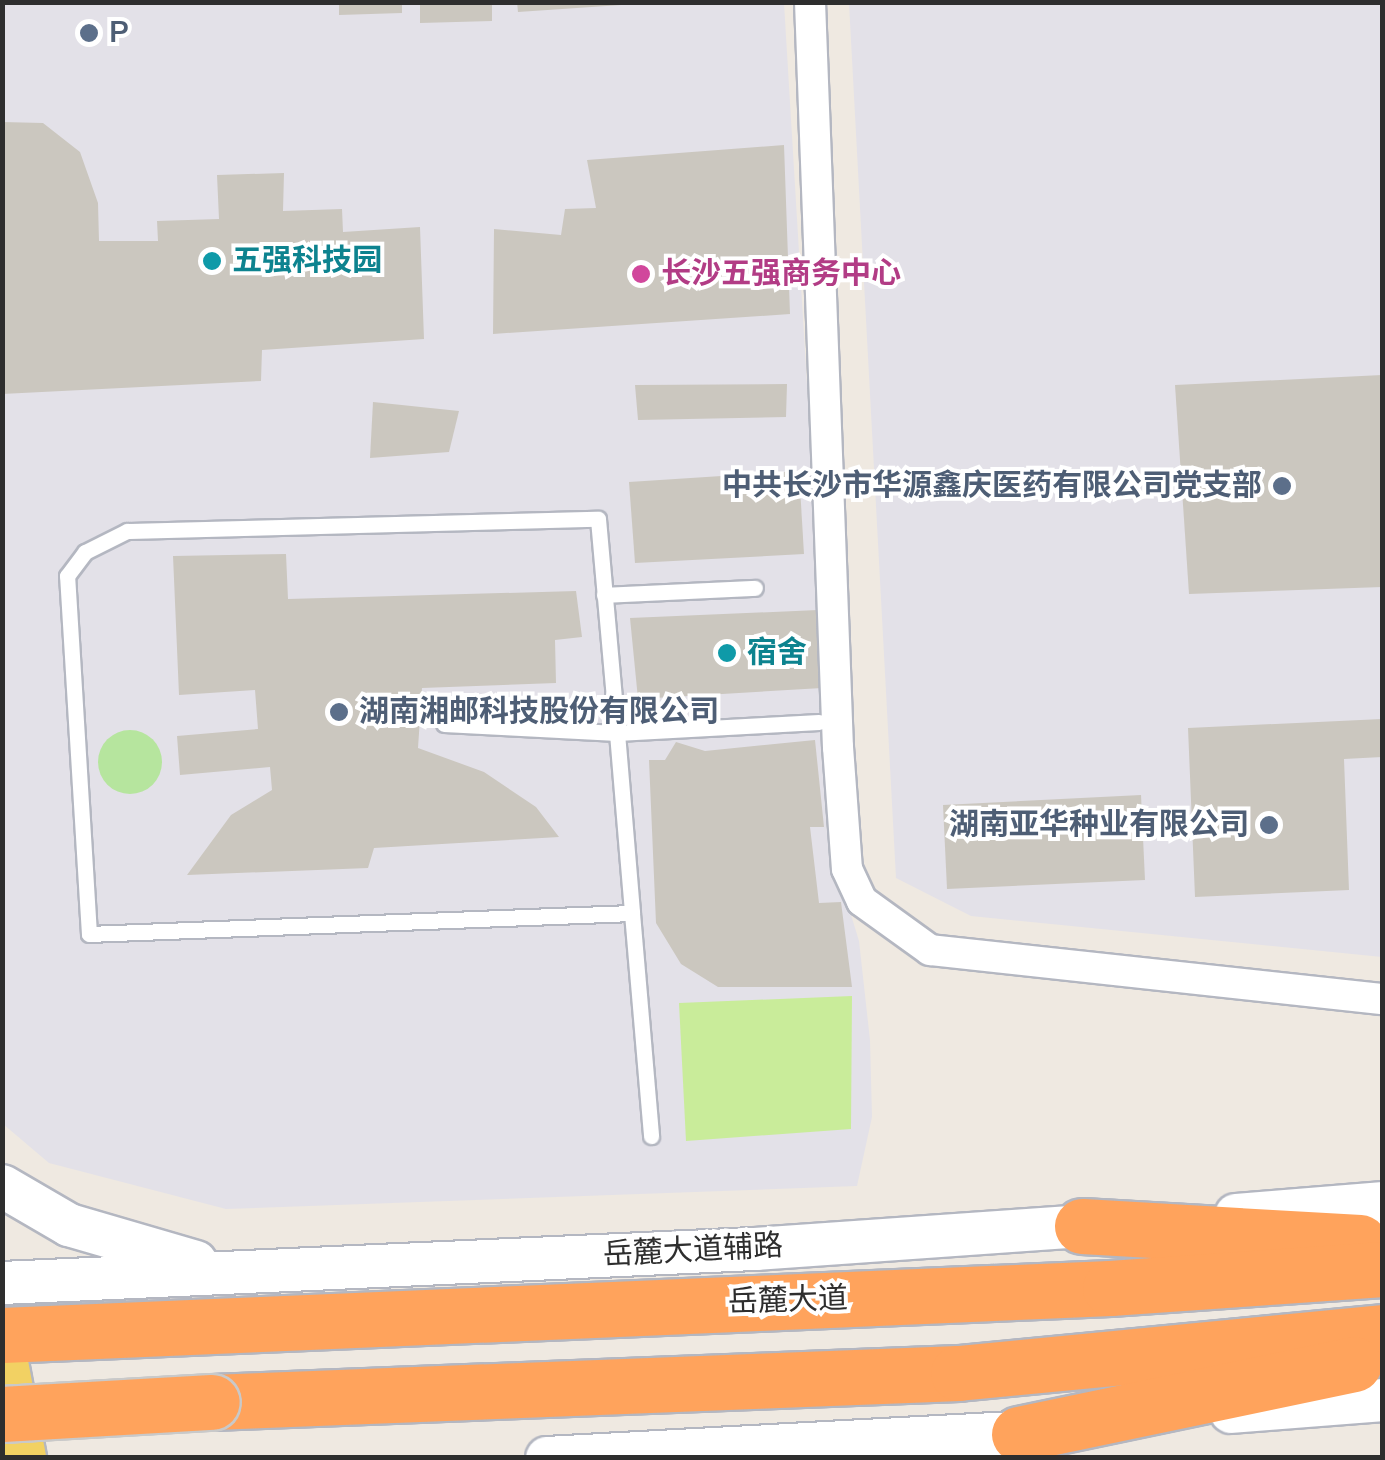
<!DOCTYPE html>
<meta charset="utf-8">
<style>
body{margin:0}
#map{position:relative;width:1385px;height:1460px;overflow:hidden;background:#efe9e1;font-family:"Nunito Sans","Noto Sans SC",sans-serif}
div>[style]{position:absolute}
.industrial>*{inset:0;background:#e3e1e8}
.green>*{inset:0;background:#b6e59e}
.round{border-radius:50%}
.pitch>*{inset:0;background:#c9ec9a}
.building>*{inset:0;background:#cbc7bf}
.roads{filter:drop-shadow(2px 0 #b4b7c1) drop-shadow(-2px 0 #b4b7c1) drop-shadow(0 2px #b4b7c1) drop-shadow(0 -2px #b4b7c1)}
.lane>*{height:15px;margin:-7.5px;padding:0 7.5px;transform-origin:7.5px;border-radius:7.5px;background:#fff}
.street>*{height:30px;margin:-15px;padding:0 15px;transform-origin:15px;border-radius:15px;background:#fff}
.secondary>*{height:42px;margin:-21px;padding:0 21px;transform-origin:21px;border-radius:21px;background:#fff}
.primary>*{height:48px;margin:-24px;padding:0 24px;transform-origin:24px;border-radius:24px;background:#f2d163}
.highway>*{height:55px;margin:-27.5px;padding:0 27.5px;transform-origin:27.5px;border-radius:27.5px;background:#ffa35c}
.bridges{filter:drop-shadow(2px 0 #c9c9c9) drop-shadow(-2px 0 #c9c9c9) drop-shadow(0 2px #c9c9c9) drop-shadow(0 -2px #c9c9c9)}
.highway-bridge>*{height:55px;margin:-27.5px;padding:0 27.5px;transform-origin:27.5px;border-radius:27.5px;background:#ffa35c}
.dots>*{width:28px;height:28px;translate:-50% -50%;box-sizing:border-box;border:5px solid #fff;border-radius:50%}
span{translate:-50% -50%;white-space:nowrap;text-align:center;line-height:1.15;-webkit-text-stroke:8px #fff;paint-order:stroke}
.service-label{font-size:30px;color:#4e5e75;font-weight:700}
.left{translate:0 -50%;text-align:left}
.right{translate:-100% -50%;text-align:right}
.culture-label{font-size:30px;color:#0d838f;font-weight:700}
.hotel-label{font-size:30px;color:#b23c85;font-weight:700}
.street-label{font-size:30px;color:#2e2e2e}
.frame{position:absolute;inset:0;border:5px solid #2e2e2e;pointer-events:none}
</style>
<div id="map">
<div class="industrial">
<div style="clip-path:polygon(2px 3px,784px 3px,836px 866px,859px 941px,870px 1040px,872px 1117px,857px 1186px,226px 1209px,49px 1163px,3px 1124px)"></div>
<div style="clip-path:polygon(849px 3px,1382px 3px,1382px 957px,971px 916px,896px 878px)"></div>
</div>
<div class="green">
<div class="round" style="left:98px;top:730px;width:64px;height:64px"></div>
</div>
<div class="pitch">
<div style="clip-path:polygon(852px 996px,851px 1129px,686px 1141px,679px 1003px)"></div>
</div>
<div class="building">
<div style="clip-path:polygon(339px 2px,402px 2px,402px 13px,339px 15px)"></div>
<div style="clip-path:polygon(420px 2px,492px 2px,492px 21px,420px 23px)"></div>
<div style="clip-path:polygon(517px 2px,621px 2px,621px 5px,518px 12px)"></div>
<div style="clip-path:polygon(2px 122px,43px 123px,80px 152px,98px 203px,99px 241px,158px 241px,157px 221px,219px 219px,217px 175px,284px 173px,283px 211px,342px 209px,343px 232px,420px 227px,424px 339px,262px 350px,261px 381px,2px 394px)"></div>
<div style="clip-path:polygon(784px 145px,790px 314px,493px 334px,494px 229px,561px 235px,565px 209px,596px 208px,587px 160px)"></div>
<div style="clip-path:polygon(1382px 375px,1382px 587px,1189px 594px,1175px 385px)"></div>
<div style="clip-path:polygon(787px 384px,786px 417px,638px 420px,635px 385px)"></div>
<div style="clip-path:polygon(373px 402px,459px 411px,449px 452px,370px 458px)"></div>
<div style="clip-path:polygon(799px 471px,804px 554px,635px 563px,629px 482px)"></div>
<div style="clip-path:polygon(286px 554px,288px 599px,576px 591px,582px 637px,555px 640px,556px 683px,422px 688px,418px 748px,484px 772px,536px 807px,559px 837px,374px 848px,368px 868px,187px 875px,231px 815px,272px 790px,270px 767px,180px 775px,177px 736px,258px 729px,255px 690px,179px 695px,173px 556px)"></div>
<div style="clip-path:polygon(818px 610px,822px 688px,638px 699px,630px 618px)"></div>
<div style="clip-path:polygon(1382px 719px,1382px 757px,1344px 759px,1349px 890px,1195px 897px,1188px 728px)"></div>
<div style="clip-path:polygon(815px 740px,824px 827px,810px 827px,819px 903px,841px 902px,852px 987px,718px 987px,681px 964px,656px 923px,649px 760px,665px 760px,676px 742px,705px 751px)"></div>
<div style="clip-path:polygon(1141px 795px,1145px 880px,947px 889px,943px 805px)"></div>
</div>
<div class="roads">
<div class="lane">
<div style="left:604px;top:595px;width:151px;rotate:-2.7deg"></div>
<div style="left:444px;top:724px;width:173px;rotate:3deg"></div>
<div style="left:617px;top:733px;width:202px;rotate:-3.1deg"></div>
<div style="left:632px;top:913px;width:543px;rotate:177.79deg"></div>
<div style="left:89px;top:934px;width:359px;rotate:-93.5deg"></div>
<div style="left:67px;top:576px;width:30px;rotate:-53deg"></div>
<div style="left:85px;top:552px;width:47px;rotate:-26.6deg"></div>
<div style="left:127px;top:531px;width:471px;rotate:-1.5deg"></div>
<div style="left:598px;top:519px;width:215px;rotate:84.9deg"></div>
<div style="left:617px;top:733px;width:181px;rotate:85.2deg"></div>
<div style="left:632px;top:913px;width:224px;rotate:85.1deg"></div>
</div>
<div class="street">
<div style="left:810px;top:2px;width:746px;rotate:87.85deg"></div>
<div style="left:838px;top:747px;width:122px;rotate:85.8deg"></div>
<div style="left:847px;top:869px;width:35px;rotate:65deg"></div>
<div style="left:862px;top:901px;width:84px;rotate:35.8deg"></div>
<div style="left:930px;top:950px;width:455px;rotate:6.2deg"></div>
</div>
<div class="secondary">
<div style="left:2px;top:1186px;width:78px;rotate:30.2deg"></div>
<div style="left:69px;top:1225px;width:132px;rotate:16.2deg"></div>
<div style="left:1236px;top:1215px;width:146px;rotate:-4.7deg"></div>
<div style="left:2px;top:1283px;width:754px;rotate:-2.59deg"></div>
<div style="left:755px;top:1249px;width:356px;rotate:-4deg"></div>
<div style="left:1231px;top:1412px;width:151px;rotate:-4.5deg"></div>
<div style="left:547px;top:1458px;width:505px;rotate:-3.07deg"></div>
</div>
<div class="primary">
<div style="left:2px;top:1352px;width:108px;rotate:79.3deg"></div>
</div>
<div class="highway">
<div style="left:1082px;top:1226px;width:278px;rotate:3.3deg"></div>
<div style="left:2px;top:1335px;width:1109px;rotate:-2.43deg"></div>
<div style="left:1110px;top:1288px;width:273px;rotate:-4deg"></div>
<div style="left:212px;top:1402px;width:747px;rotate:-2.23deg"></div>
<div style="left:958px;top:1373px;width:426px;rotate:-5.5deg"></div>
<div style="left:1019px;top:1434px;width:342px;rotate:-11.8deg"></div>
</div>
</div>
<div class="bridges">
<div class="highway-bridge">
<div style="left:2px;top:1414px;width:210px;rotate:-3.3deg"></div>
</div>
</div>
<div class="dots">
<div style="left:89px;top:33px;background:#5c6f8a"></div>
<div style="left:212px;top:261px;background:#0f9aa8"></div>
<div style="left:641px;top:274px;background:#d1479c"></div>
<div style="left:1282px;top:486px;background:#5c6f8a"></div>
<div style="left:727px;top:653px;background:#0f9aa8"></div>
<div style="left:339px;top:712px;background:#5c6f8a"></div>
<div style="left:1269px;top:825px;background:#5c6f8a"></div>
</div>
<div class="service-label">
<span class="left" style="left:109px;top:33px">P</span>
<span class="right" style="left:1262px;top:486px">中共长沙市华源鑫庆医药有限公司党支部</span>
<span class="left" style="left:359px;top:712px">湖南湘邮科技股份有限公司</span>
<span class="right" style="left:1249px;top:825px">湖南亚华种业有限公司</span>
</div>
<div class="culture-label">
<span class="left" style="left:232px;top:261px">五强科技园</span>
<span class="left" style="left:747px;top:653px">宿舍</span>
</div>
<div class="hotel-label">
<span class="left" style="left:661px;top:274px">长沙五强商务中心</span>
</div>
<div class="street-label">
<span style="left:693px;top:1251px;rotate:-3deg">岳麓大道辅路</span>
<span style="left:788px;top:1301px;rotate:-2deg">岳麓大道</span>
</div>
<div class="frame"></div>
</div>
